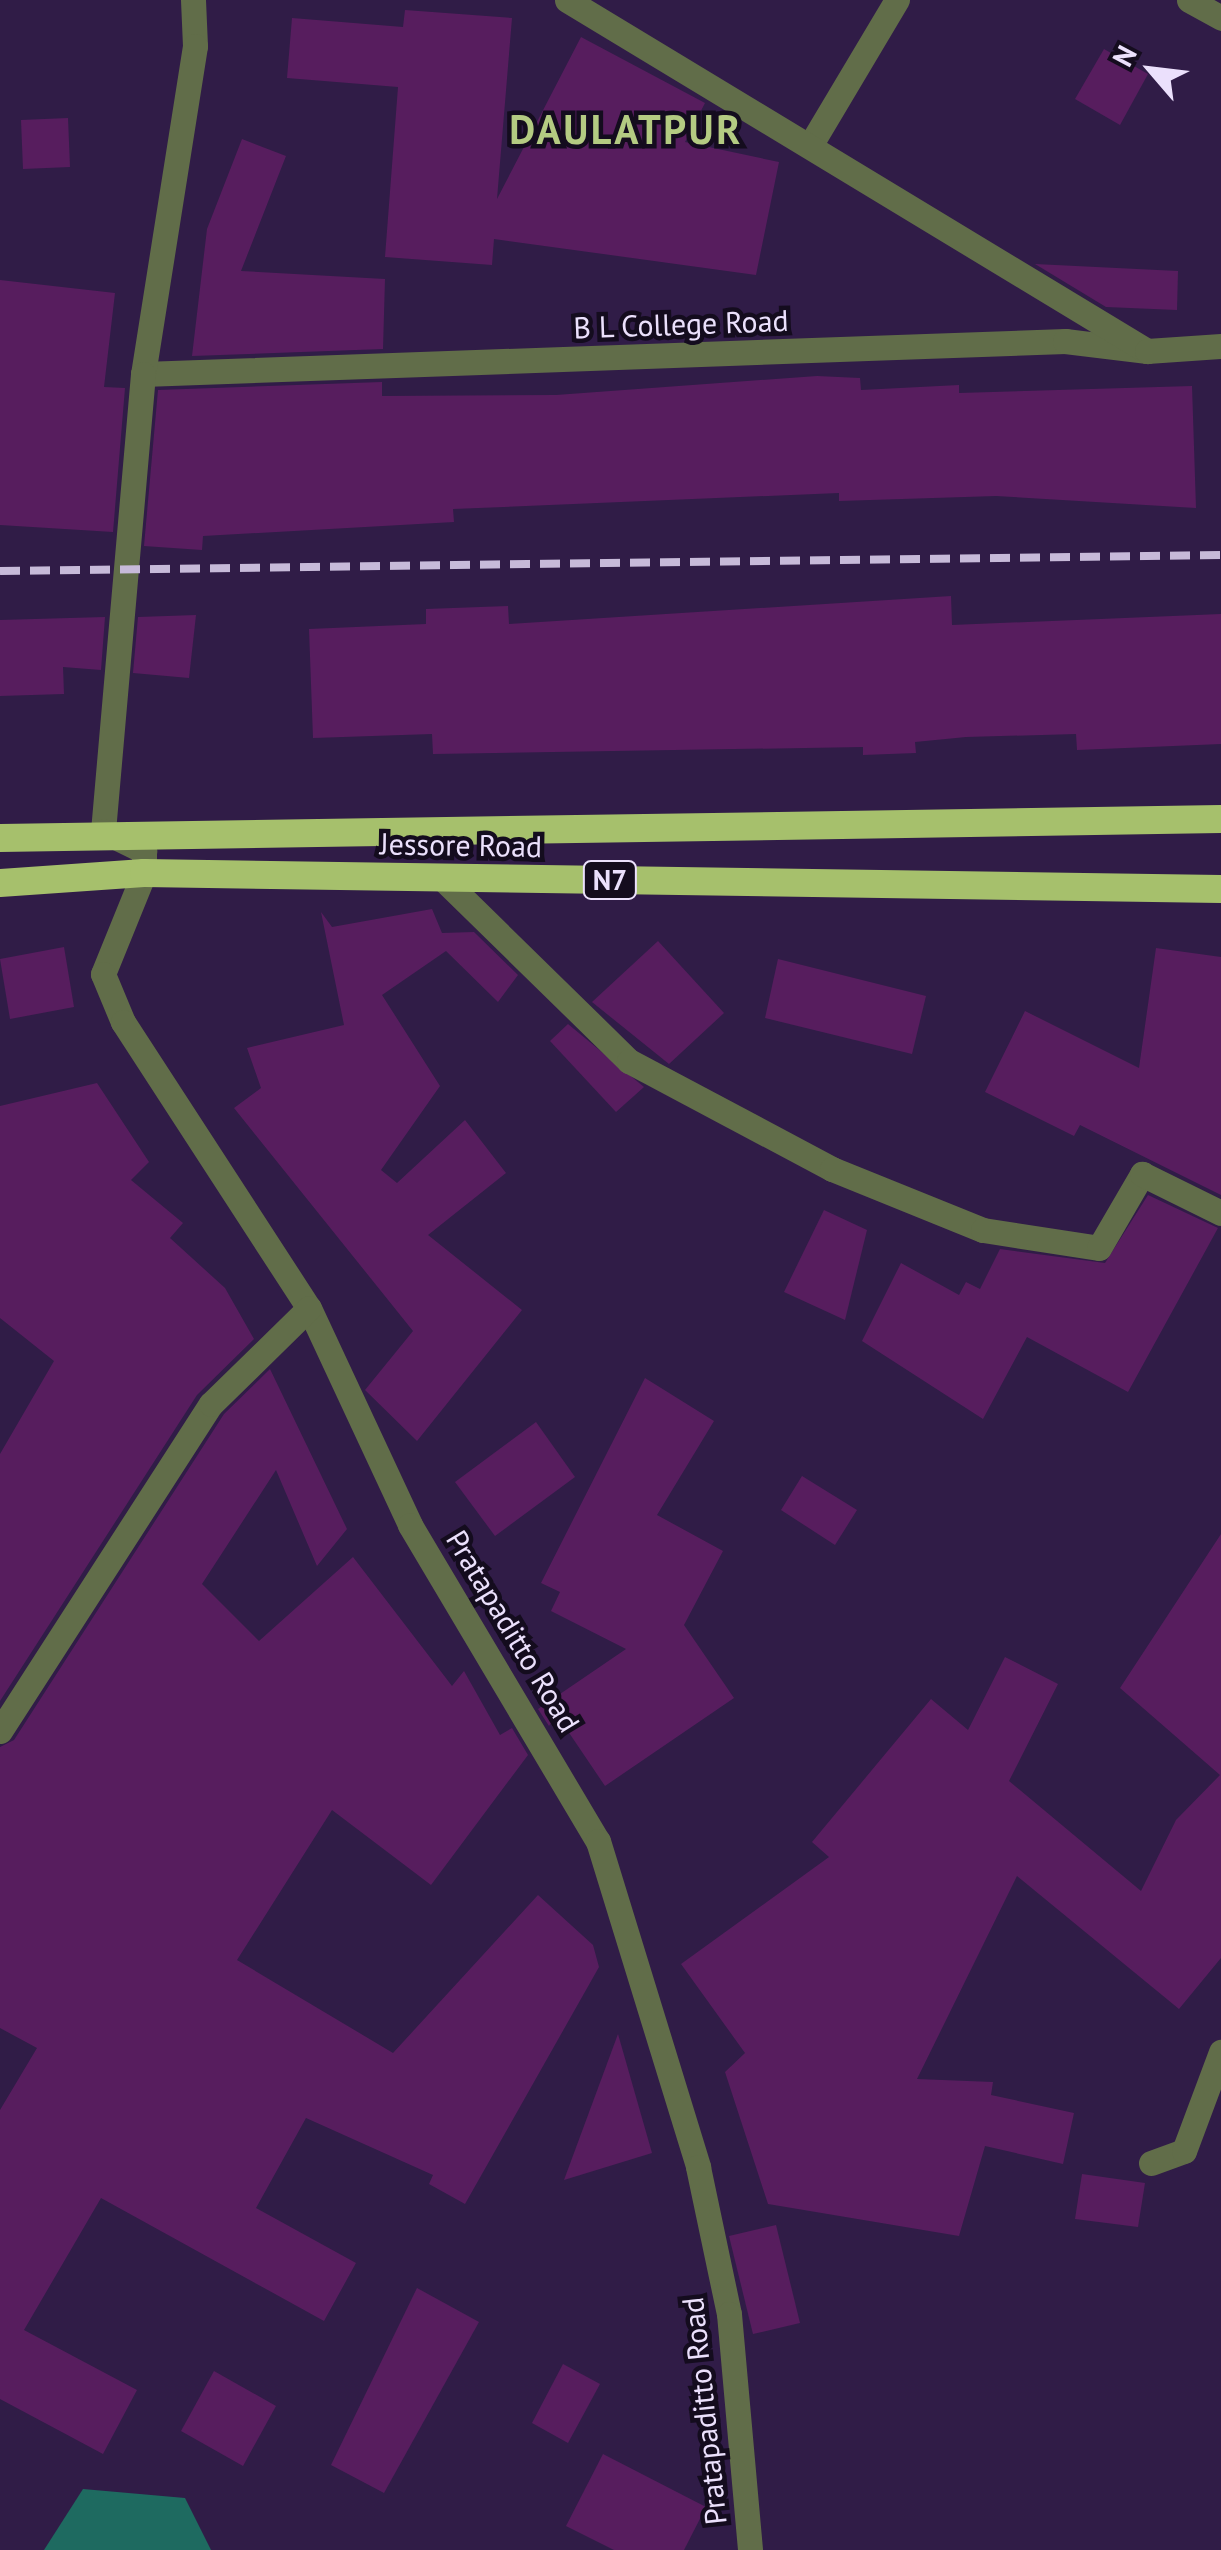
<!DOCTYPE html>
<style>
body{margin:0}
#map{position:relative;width:1221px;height:2550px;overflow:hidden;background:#301c47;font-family:"PT Sans",sans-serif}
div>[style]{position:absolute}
.water>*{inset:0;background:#1e6a60}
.building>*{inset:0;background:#571d5e}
.service>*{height:25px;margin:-12.5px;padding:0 12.5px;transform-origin:12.5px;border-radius:12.5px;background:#616d49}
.minor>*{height:25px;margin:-12.5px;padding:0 12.5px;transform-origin:12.5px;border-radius:12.5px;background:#616d49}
.trunk>*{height:28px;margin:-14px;padding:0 14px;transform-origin:14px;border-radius:14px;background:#a6c06c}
.rail>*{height:8px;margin-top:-4px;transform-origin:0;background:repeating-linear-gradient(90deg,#c7bad9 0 20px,transparent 0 30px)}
span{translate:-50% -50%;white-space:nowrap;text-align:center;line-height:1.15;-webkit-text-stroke:9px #140c1e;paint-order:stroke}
.shield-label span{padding:2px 8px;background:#140c1e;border:2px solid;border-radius:8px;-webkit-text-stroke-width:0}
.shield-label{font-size:28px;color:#ebe0fc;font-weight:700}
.street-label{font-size:30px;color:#ebe0fc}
.district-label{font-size:40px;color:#b4cb82;font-weight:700;letter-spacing:2.5px}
.north{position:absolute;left:1101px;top:20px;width:100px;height:100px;-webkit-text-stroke:8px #140c1e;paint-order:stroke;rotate:298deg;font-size:28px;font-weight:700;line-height:40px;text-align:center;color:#ebe0fc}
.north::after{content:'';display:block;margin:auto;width:35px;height:45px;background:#ebe0fc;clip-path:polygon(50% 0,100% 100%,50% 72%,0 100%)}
</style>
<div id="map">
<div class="water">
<div style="clip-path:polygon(83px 2489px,185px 2498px,211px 2550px,44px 2550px)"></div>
</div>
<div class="building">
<div style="clip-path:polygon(405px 10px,512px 18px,497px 199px,581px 37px,705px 103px,685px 142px,779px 162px,756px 275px,494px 239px,492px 265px,385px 257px,398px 87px,287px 78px,292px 18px,403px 27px)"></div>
<div style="clip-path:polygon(1104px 49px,1148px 74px,1120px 125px,1075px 99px)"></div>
<div style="clip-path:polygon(68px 118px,70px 167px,23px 169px,21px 120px)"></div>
<div style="clip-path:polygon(242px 139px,286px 156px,241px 271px,385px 279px,383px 349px,192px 356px,207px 229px)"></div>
<div style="clip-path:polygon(1035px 264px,1178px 271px,1177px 310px,1106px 307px)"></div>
<div style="clip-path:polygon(0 280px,115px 293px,104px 387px,125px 388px,113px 532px,0 525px)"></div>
<div style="clip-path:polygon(817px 376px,860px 378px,861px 390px,959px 385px,959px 393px,1192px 386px,1196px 508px,996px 496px,839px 501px,839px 493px,453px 509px,454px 522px,203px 536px,202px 550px,144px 546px,158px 390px,382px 382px,382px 396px,556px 395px)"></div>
<div style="clip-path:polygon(951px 596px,952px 625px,1221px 614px,1221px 744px,1077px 750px,1076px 734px,966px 737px,915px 742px,916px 753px,863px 755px,863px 747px,433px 754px,432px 734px,313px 738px,309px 629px,426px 624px,426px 609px,508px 606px,509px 624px)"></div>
<div style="clip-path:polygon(196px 615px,189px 678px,133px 673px,138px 617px)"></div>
<div style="clip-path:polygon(105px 617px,101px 670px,63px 667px,64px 694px,0 696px,0 620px)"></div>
<div style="clip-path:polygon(432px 909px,442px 933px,474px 932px,518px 975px,498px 1002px,446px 951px,382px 995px,440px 1086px,381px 1170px,397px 1183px,465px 1120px,506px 1173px,428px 1235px,522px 1310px,417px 1441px,365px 1390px,413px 1331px,234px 1108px,261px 1088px,247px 1048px,344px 1025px,321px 912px,332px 927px)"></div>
<div style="clip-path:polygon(658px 941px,724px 1013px,669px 1064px,592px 1002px)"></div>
<div style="clip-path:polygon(64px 947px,74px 1007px,10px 1019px,0 959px)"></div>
<div style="clip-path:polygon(1156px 948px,1221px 957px,1221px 1195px,1080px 1125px,1074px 1136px,985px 1092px,1025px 1011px,1139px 1068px)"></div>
<div style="clip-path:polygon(778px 959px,926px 996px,912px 1054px,765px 1018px)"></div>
<div style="clip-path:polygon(568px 1024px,644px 1087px,616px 1112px,550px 1041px)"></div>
<div style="clip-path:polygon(97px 1083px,149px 1162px,131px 1180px,183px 1223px,170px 1238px,225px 1288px,254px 1339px,197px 1395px,0 1701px,0 1454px,54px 1361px,0 1318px,0 1106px)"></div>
<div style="clip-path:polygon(1148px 1195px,1218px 1228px,1128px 1392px,1027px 1337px,983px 1419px,862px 1341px,901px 1263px,959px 1295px,966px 1282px,980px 1289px,1000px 1249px,1105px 1263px)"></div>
<div style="clip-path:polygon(824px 1210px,867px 1230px,845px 1320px,784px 1292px)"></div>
<div style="clip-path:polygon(270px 1369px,347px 1529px,317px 1566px,276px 1470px,202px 1584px,259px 1641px,353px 1557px,452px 1686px,464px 1671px,500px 1735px,512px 1728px,528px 1755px,431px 1885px,332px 1810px,237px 1960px,393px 2053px,538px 1895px,593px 1945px,599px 1967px,465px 2204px,429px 2184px,433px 2175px,306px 2118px,256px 2208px,356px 2263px,324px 2321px,101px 2198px,24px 2330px,137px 2390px,103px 2454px,0 2399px,0 2110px,37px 2048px,0 2028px,0 1747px,14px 1740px,224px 1414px)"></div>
<div style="clip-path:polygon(645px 1378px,714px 1421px,657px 1515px,723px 1551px,684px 1625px,734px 1698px,605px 1786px,557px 1715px,549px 1726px,538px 1709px,626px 1649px,551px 1611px,560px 1592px,541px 1583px)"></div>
<div style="clip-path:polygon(536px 1422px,575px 1477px,495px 1536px,455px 1482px)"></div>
<div style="clip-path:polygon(802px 1476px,857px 1510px,835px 1545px,781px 1510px)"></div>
<div style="clip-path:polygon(1221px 1534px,1221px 1958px,1179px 2009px,1017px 1876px,917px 2079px,993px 2082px,991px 2095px,1074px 2113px,1063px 2164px,985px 2146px,959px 2236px,768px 2204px,725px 2072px,745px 2053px,681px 1964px,829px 1857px,812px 1842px,931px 1699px,968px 1730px,1005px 1657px,1058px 1684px,1009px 1781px,1141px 1891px,1176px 1820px,1220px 1775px,1120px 1688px)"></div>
<div style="clip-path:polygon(618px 2034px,652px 2153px,564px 2180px)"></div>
<div style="clip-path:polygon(1082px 2174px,1145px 2183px,1138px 2227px,1075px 2219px)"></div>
<div style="clip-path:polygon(776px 2225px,800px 2323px,753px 2334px,729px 2236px)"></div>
<div style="clip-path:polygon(417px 2288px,479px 2322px,384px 2493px,331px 2465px)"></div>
<div style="clip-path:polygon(563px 2364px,600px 2384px,568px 2443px,532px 2423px)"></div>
<div style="clip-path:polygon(214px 2371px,276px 2406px,243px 2466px,181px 2431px)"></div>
<div style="clip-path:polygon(603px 2454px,706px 2507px,684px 2550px,614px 2550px,566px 2526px)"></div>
</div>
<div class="service">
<div style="left:1189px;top:0;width:37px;rotate:29deg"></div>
<div style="left:811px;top:144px;width:168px;rotate:-59.2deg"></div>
<div style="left:143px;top:374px;width:923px;rotate:-2.05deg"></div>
<div style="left:1065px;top:341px;width:83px;rotate:7deg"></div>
</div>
<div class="minor">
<div style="left:193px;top:0;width:46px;rotate:87.5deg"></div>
<div style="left:195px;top:46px;width:332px;rotate:99deg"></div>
<div style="left:143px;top:374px;width:459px;rotate:95deg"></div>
<div style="left:103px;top:831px;width:46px;rotate:26deg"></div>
<div style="left:144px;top:851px;width:22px;rotate:90deg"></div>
<div style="left:144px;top:873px;width:109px;rotate:112.1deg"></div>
<div style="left:103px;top:974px;width:52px;rotate:67.4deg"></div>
<div style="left:123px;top:1022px;width:341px;rotate:57deg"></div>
<div style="left:309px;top:1308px;width:239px;rotate:65deg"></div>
<div style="left:410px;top:1525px;width:368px;rotate:59.3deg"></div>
<div style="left:598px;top:1841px;width:341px;rotate:72.9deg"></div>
<div style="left:698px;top:2167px;width:150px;rotate:78.1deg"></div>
<div style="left:729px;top:2314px;width:237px;rotate:84.9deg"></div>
<div style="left:567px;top:0;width:678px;rotate:31.18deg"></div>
<div style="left:1147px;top:351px;width:74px;rotate:-3.9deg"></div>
<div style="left:442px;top:878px;width:262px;rotate:44.4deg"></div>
<div style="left:629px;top:1061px;width:230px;rotate:28deg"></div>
<div style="left:832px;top:1169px;width:163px;rotate:22deg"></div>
<div style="left:983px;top:1230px;width:117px;rotate:8.8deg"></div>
<div style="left:1099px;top:1248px;width:86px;rotate:-59.8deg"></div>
<div style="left:1142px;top:1174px;width:88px;rotate:26.3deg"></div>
<div style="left:0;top:1731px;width:389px;rotate:-57.2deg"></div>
<div style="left:211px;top:1404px;width:137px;rotate:-44.4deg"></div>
<div style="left:1151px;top:2163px;width:35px;rotate:-20deg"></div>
<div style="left:1184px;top:2151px;width:106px;rotate:-69.5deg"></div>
</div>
<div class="trunk">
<div style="left:0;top:838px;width:1221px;rotate:-0.89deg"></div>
<div style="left:0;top:883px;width:144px;rotate:-4deg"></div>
<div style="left:144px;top:873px;width:1077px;rotate:0.85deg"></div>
</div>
<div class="rail">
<div style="left:0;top:571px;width:1221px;rotate:-0.75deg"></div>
</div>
<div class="shield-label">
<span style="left:610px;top:880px">N7</span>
</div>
<div class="street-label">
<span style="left:681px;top:324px;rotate:-2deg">B L College Road</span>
<span style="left:461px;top:845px;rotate:1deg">Jessore Road</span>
<span style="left:513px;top:1631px;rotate:59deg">Pratapaditto Road</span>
<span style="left:704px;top:2411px;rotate:-96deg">Pratapaditto Road</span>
</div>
<div class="district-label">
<span style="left:626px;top:129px">DAULATPUR</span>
</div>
<div class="north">N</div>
</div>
